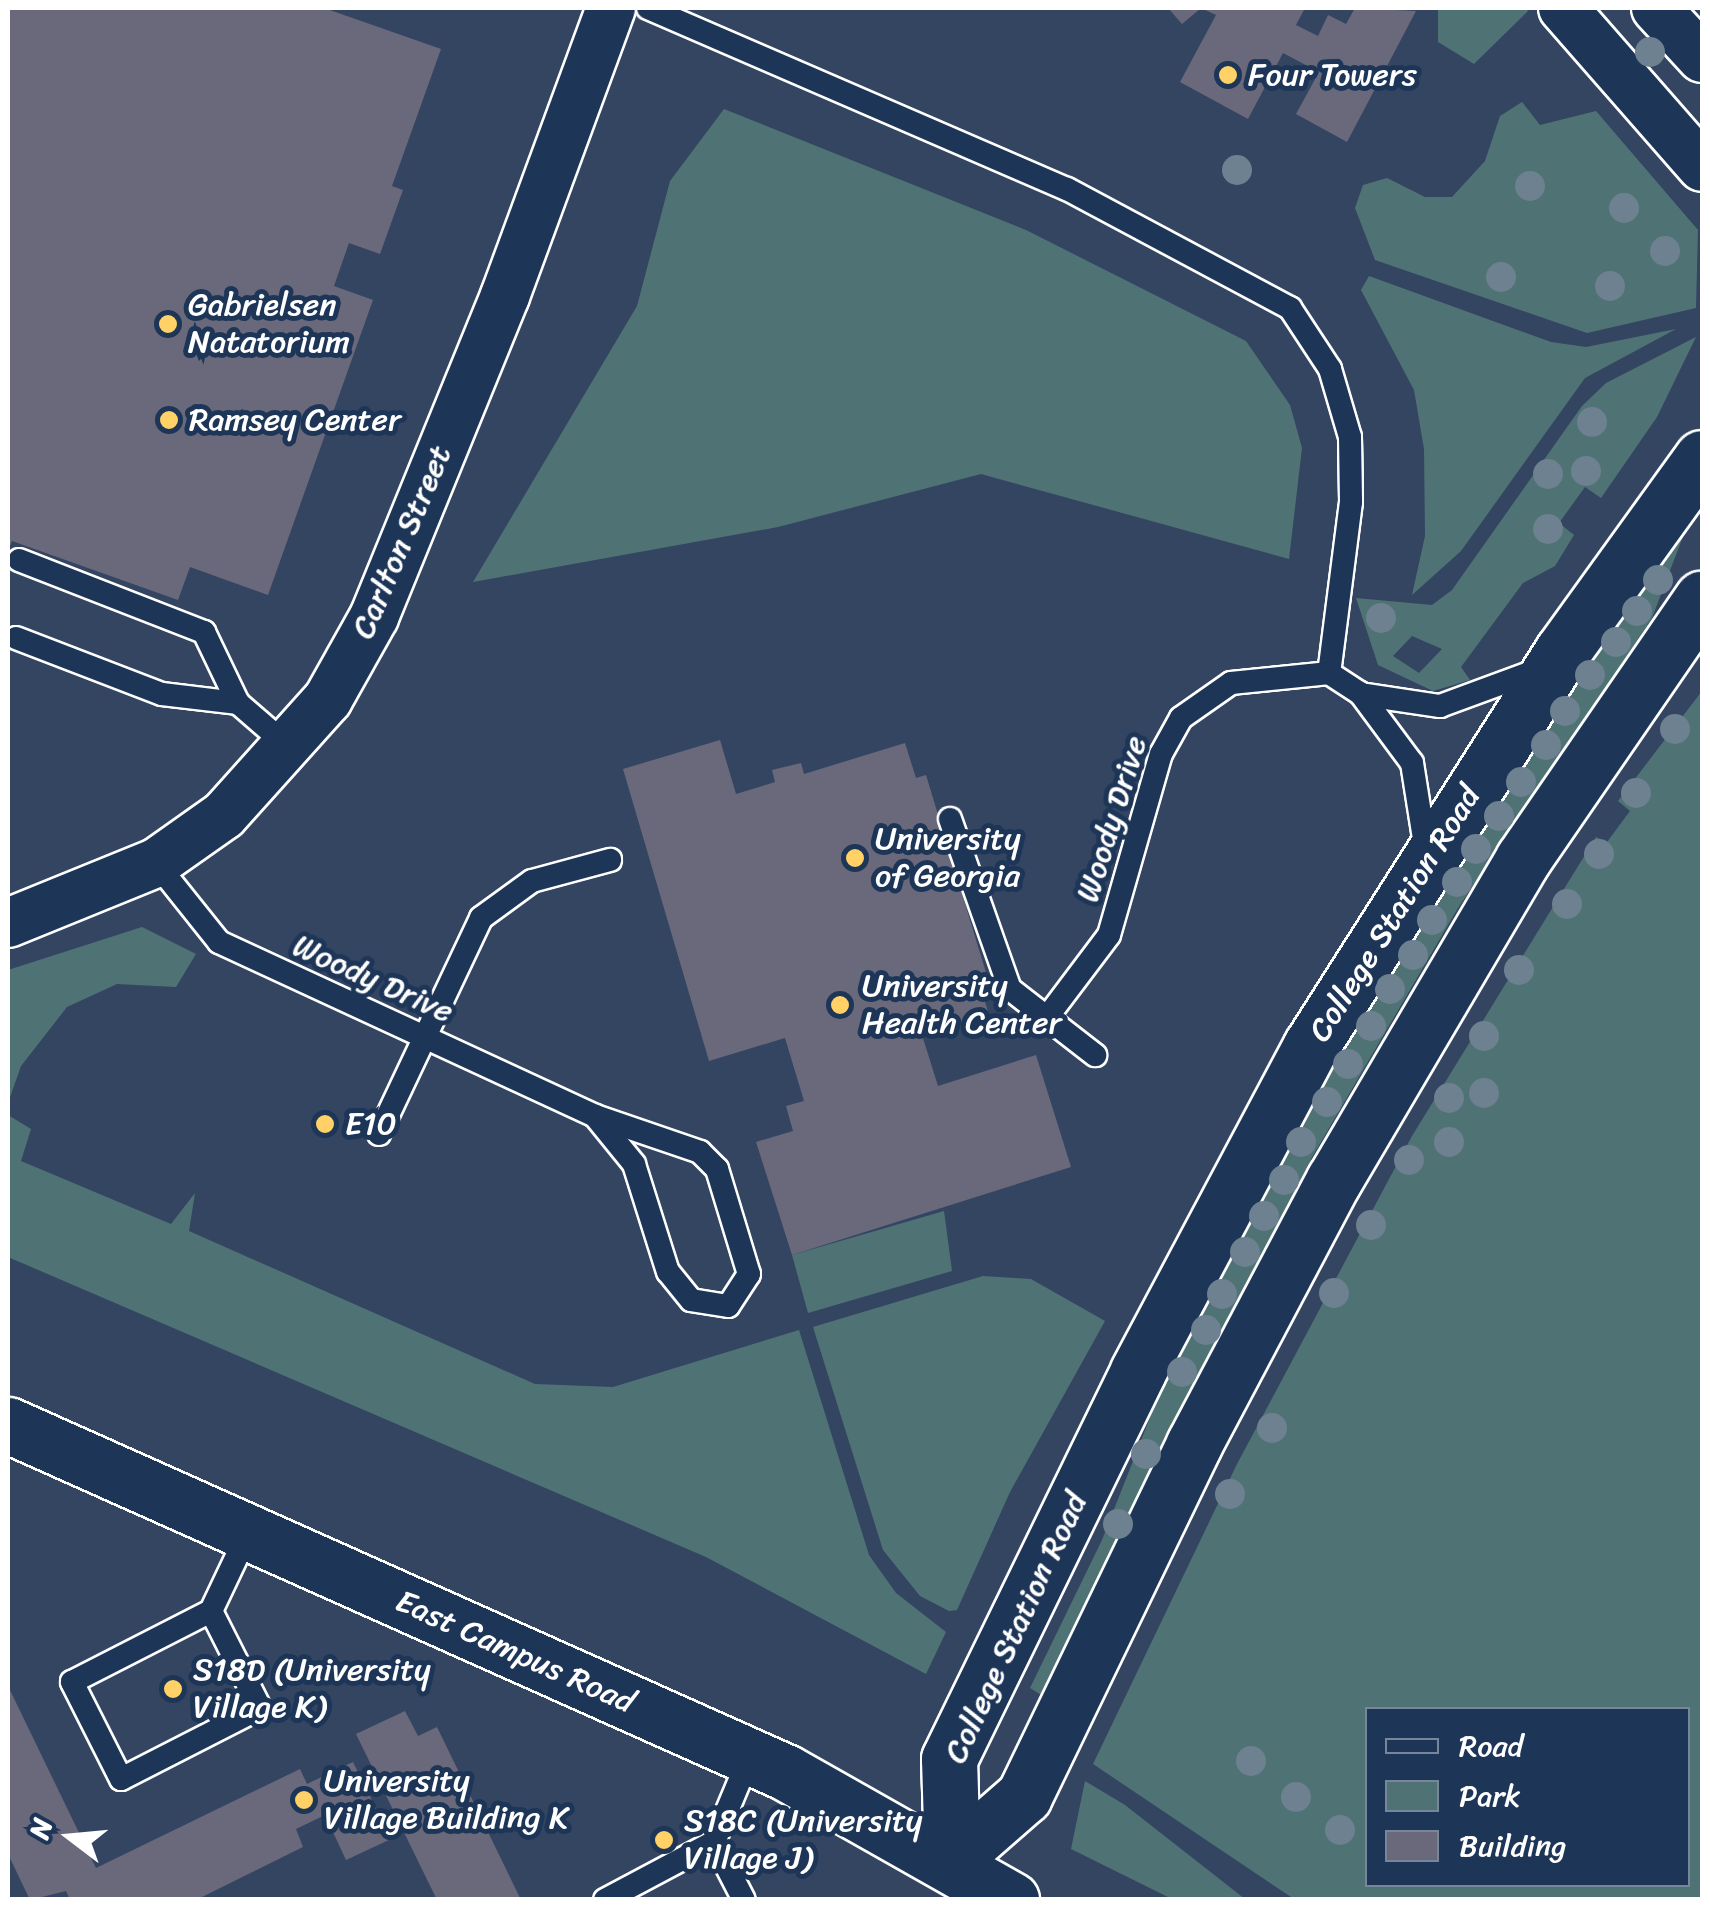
<!DOCTYPE html>
<style>
body{margin:0}
#map{position:relative;width:1710px;height:1907px;overflow:hidden;background:#1d3557;font-family:Sriracha,sans-serif}
div>[style]{position:absolute}
.built>*{inset:0;background:#344562}
.green>*{inset:0;background:#4f7374}
.building>*{inset:0;background:#6a697c}
.roads{filter:drop-shadow(2px 0 #fff) drop-shadow(-2px 0 #fff) drop-shadow(0 2px #fff) drop-shadow(0 -2px #fff)}
.service>*{height:22px;margin:-11px;padding:0 11px;transform-origin:11px;border-radius:11px;background:#1d3557}
.minor>*{height:48px;margin:-24px;padding:0 24px;transform-origin:24px;border-radius:24px;background:#1d3557}
.secondary>*{height:55px;margin:-27.5px;padding:0 27.5px;transform-origin:27.5px;border-radius:27.5px;background:#1d3557}
.trees>*{width:30px;height:30px;margin:-15px;border-radius:50%;background:#6e8191}
.dots>*{width:28px;height:28px;translate:-50% -50%;box-sizing:border-box;border:5px solid #1d3557;border-radius:50%}
span{translate:-50% -50%;white-space:nowrap;text-align:center;line-height:1.15;-webkit-text-stroke:10px #1d3557;paint-order:stroke}
.poi-label{font-size:32px;color:#fff}
.left{translate:0 -50%;text-align:left}
.street-label{font-size:32px;color:#fff}
.frame{position:absolute;inset:0;border:10px solid #fff;pointer-events:none}
.legend{position:absolute;left:1365px;top:1707px;width:325px;height:180px;box-sizing:border-box;background:#1d3557;border:2px solid #77869a;margin:0;padding:12px 18px;list-style:none;font-size:30px;color:#fff}
.legend li{display:flex;align-items:center;gap:20px;height:50px}
.legend b{width:50px;border:2px solid #77869a}
.north{position:absolute;left:20px;top:1787px;width:100px;height:100px;-webkit-text-stroke:8px #1d3557;paint-order:stroke;rotate:286deg;font-size:28px;font-weight:700;line-height:40px;text-align:center;color:#fff}
.north::after{content:'';display:block;margin:auto;width:35px;height:45px;background:#fff;clip-path:polygon(50% 0,100% 100%,50% 72%,0 100%)}
</style>
<div id="map">
<div class="built">
<div style="clip-path:polygon(evenodd,8px 8px,1702px 8px,1702px 1899px,8px 1900px,8px 8px,1368px 1710px,1688px 1710px,1688px 1884px,1368px 1884px,1368px 1710px)"></div>
</div>
<div class="green">
<div style="clip-path:polygon(1438px 8px,1525px 8px,1528px 11px,1474px 64px,1438px 42px)"></div>
<div style="clip-path:polygon(1522px 102px,1540px 125px,1596px 111px,1698px 230px,1696px 308px,1587px 333px,1375px 260px,1355px 208px,1363px 185px,1387px 178px,1425px 197px,1452px 197px,1485px 161px,1500px 116px)"></div>
<div style="clip-path:polygon(724px 109px,1026px 230px,1246px 341px,1290px 405px,1302px 448px,1289px 559px,981px 474px,778px 527px,473px 582px,637px 306px,670px 181px)"></div>
<div style="clip-path:polygon(1369px 276px,1551px 342px,1586px 347px,1676px 329px,1585px 378px,1461px 551px,1412px 595px,1425px 536px,1424px 449px,1414px 390px,1361px 290px)"></div>
<div style="clip-path:polygon(evenodd,1696px 337px,1657px 417px,1601px 498px,1585px 487px,1559px 523px,1574px 535px,1555px 566px,1523px 583px,1461px 667px,1470px 680px,1433px 691px,1378px 665px,1356px 598px,1432px 605px,1452px 590px,1582px 406px,1606px 383px,1696px 337px,1412px 636px,1442px 649px,1419px 673px,1393px 656px,1412px 636px)"></div>
<div style="clip-path:polygon(1690px 518px,1652px 618px,1458px 908px,1311px 1159px,1046px 1698px,1030px 1688px,1102px 1540px,1171px 1364px,1318px 1087px,1453px 863px)"></div>
<div style="clip-path:polygon(evenodd,1702px 691px,1702px 1899px,1294px 1899px,1093px 1764px,1237px 1464px,1412px 1136px,1596px 837px,1607px 842px,1630px 811px,1618px 801px,1702px 691px,1368px 1710px,1688px 1710px,1688px 1884px,1368px 1884px,1368px 1710px)"></div>
<div style="clip-path:polygon(142px 927px,196px 954px,176px 987px,117px 984px,67px 1007px,21px 1066px,8px 1103px,8px 970px)"></div>
<div style="clip-path:polygon(8px 1115px,31px 1129px,21px 1161px,171px 1224px,195px 1193px,189px 1231px,535px 1384px,613px 1387px,799px 1330px,869px 1555px,896px 1593px,946px 1632px,926px 1674px,706px 1557px,8px 1257px)"></div>
<div style="clip-path:polygon(944px 1211px,952px 1271px,808px 1313px,792px 1255px)"></div>
<div style="clip-path:polygon(983px 1276px,1031px 1279px,1105px 1321px,1010px 1492px,957px 1610px,949px 1611px,920px 1596px,883px 1550px,813px 1327px)"></div>
<div style="clip-path:polygon(1085px 1781px,1125px 1805px,1245px 1899px,1172px 1899px,1071px 1849px)"></div>
</div>
<div class="building">
<div style="clip-path:polygon(8px 8px,324px 8px,441px 49px,392px 186px,403px 190px,380px 254px,349px 243px,334px 286px,373px 300px,268px 595px,190px 567px,178px 600px,12px 541px,8px 551px)"></div>
<div style="clip-path:polygon(1168px 8px,1305px 8px,1296px 25px,1318px 36px,1328px 15px,1346px 24px,1355px 8px,1416px 11px,1347px 142px,1296px 114px,1319px 72px,1283px 53px,1248px 119px,1180px 82px,1216px 15px,1201px 8px,1182px 24px)"></div>
<div style="clip-path:polygon(720px 740px,736px 794px,775px 782px,772px 770px,801px 763px,804px 774px,905px 743px,916px 778px,926px 775px,987px 976px,978px 978px,989px 1015px,922px 1035px,938px 1086px,1036px 1055px,1071px 1167px,792px 1255px,756px 1142px,793px 1131px,786px 1106px,804px 1101px,785px 1038px,709px 1061px,623px 769px)"></div>
<div style="clip-path:polygon(8px 1686px,96px 1868px,300px 1769px,307px 1784px,353px 1762px,391px 1839px,346px 1860px,325px 1815px,296px 1829px,303px 1847px,196px 1900px,70px 1900px,66px 1891px,30px 1900px,8px 1854px)"></div>
<div style="clip-path:polygon(405px 1711px,418px 1736px,437px 1727px,521px 1900px,437px 1900px,356px 1734px)"></div>
</div>
<div class="roads">
<div class="service">
<div style="left:648px;top:8px;width:456px;rotate:23.4deg"></div>
<div style="left:1067px;top:189px;width:253px;rotate:28.1deg"></div>
<div style="left:1290px;top:308px;width:73px;rotate:56.7deg"></div>
<div style="left:1330px;top:369px;width:71px;rotate:73.6deg"></div>
<div style="left:1350px;top:437px;width:65px;rotate:89.1deg"></div>
<div style="left:1351px;top:502px;width:172px;rotate:97.3deg"></div>
<div style="left:19px;top:560px;width:199px;rotate:21.3deg"></div>
<div style="left:204px;top:632px;width:79px;rotate:64.4deg"></div>
<div style="left:238px;top:703px;width:69px;rotate:40.9deg"></div>
<div style="left:16px;top:638px;width:156px;rotate:21deg"></div>
<div style="left:162px;top:694px;width:77px;rotate:6.8deg"></div>
<div style="left:1366px;top:695px;width:75px;rotate:8.5deg"></div>
<div style="left:1440px;top:706px;width:101px;rotate:-20.2deg"></div>
<div style="left:950px;top:819px;width:180px;rotate:70.6deg"></div>
<div style="left:1010px;top:989px;width:108px;rotate:37.8deg"></div>
<div style="left:156px;top:863px;width:101px;rotate:51.4deg"></div>
<div style="left:219px;top:942px;width:414px;rotate:24.8deg"></div>
<div style="left:595px;top:1116px;width:111px;rotate:18.9deg"></div>
<div style="left:700px;top:1152px;width:24px;rotate:45deg"></div>
<div style="left:717px;top:1169px;width:110px;rotate:73.1deg"></div>
<div style="left:749px;top:1274px;width:38px;rotate:123deg"></div>
<div style="left:728px;top:1306px;width:37px;rotate:-171deg"></div>
<div style="left:691px;top:1300px;width:36px;rotate:-129deg"></div>
<div style="left:668px;top:1272px;width:113px;rotate:-107.5deg"></div>
<div style="left:634px;top:1164px;width:62px;rotate:-129.1deg"></div>
<div style="left:1045px;top:1020px;width:106px;rotate:-53deg"></div>
<div style="left:1109px;top:935px;width:188px;rotate:-74deg"></div>
<div style="left:1161px;top:754px;width:41px;rotate:-60.9deg"></div>
<div style="left:1181px;top:718px;width:61px;rotate:-35deg"></div>
<div style="left:1231px;top:683px;width:99px;rotate:-5.8deg"></div>
<div style="left:1329px;top:673px;width:37px;rotate:33deg"></div>
<div style="left:1360px;top:693px;width:87px;rotate:53.4deg"></div>
<div style="left:1412px;top:763px;width:83px;rotate:81deg"></div>
<div style="left:379px;top:1134px;width:239px;rotate:-64.7deg"></div>
<div style="left:481px;top:918px;width:63px;rotate:-36deg"></div>
<div style="left:532px;top:881px;width:81px;rotate:-15.1deg"></div>
<div style="left:211px;top:1611px;width:109px;rotate:63.2deg"></div>
<div style="left:260px;top:1708px;width:156px;rotate:152.9deg"></div>
<div style="left:121px;top:1779px;width:109px;rotate:-116.8deg"></div>
<div style="left:72px;top:1682px;width:156px;rotate:-27.1deg"></div>
<div style="left:211px;top:1611px;width:86px;rotate:-64.6deg"></div>
<div style="left:714px;top:1842px;width:93px;rotate:-67.3deg"></div>
<div style="left:605px;top:1900px;width:123px;rotate:-28deg"></div>
<div style="left:714px;top:1842px;width:65px;rotate:62.7deg"></div>
</div>
<div class="minor">
<div style="left:1563px;top:8px;width:211px;rotate:48.8deg"></div>
<div style="left:1656px;top:8px;width:68px;rotate:47.4deg"></div>
<div style="left:8px;top:923px;width:160px;rotate:-22.1deg"></div>
<div style="left:156px;top:863px;width:83px;rotate:-35.2deg"></div>
<div style="left:224px;top:815px;width:156px;rotate:-48.1deg"></div>
<div style="left:328px;top:699px;width:94px;rotate:-60.7deg"></div>
<div style="left:374px;top:617px;width:347px;rotate:-67.8deg"></div>
<div style="left:505px;top:296px;width:307px;rotate:-69.8deg"></div>
</div>
<div class="secondary">
<div style="left:8px;top:1425px;width:851px;rotate:24.07deg"></div>
<div style="left:785px;top:1772px;width:260px;rotate:29.5deg"></div>
<div style="left:952px;top:1859px;width:100px;rotate:-91.7deg"></div>
<div style="left:949px;top:1759px;width:432px;rotate:-64deg"></div>
<div style="left:1138px;top:1371px;width:368px;rotate:-62deg"></div>
<div style="left:1311px;top:1046px;width:467px;rotate:-57.5deg"></div>
<div style="left:1562px;top:652px;width:239px;rotate:-54.2deg"></div>
<div style="left:952px;top:1859px;width:96px;rotate:-41.2deg"></div>
<div style="left:1024px;top:1796px;width:391px;rotate:-64.2deg"></div>
<div style="left:1194px;top:1444px;width:299px;rotate:-62.1deg"></div>
<div style="left:1334px;top:1180px;width:373px;rotate:-59.5deg"></div>
<div style="left:1523px;top:859px;width:316px;rotate:-55.5deg"></div>
</div>
</div>
<div class="trees">
<div style="left:1650px;top:52px"></div>
<div style="left:1237px;top:170px"></div>
<div style="left:1530px;top:186px"></div>
<div style="left:1624px;top:208px"></div>
<div style="left:1665px;top:251px"></div>
<div style="left:1501px;top:277px"></div>
<div style="left:1610px;top:286px"></div>
<div style="left:1592px;top:422px"></div>
<div style="left:1586px;top:471px"></div>
<div style="left:1548px;top:474px"></div>
<div style="left:1548px;top:529px"></div>
<div style="left:1658px;top:580px"></div>
<div style="left:1637px;top:611px"></div>
<div style="left:1381px;top:618px"></div>
<div style="left:1616px;top:642px"></div>
<div style="left:1590px;top:675px"></div>
<div style="left:1565px;top:711px"></div>
<div style="left:1675px;top:729px"></div>
<div style="left:1546px;top:745px"></div>
<div style="left:1521px;top:782px"></div>
<div style="left:1636px;top:793px"></div>
<div style="left:1499px;top:816px"></div>
<div style="left:1476px;top:849px"></div>
<div style="left:1599px;top:854px"></div>
<div style="left:1457px;top:882px"></div>
<div style="left:1567px;top:904px"></div>
<div style="left:1432px;top:920px"></div>
<div style="left:1413px;top:955px"></div>
<div style="left:1519px;top:970px"></div>
<div style="left:1390px;top:989px"></div>
<div style="left:1371px;top:1026px"></div>
<div style="left:1484px;top:1036px"></div>
<div style="left:1348px;top:1064px"></div>
<div style="left:1484px;top:1093px"></div>
<div style="left:1449px;top:1098px"></div>
<div style="left:1327px;top:1102px"></div>
<div style="left:1301px;top:1142px"></div>
<div style="left:1449px;top:1142px"></div>
<div style="left:1409px;top:1160px"></div>
<div style="left:1284px;top:1180px"></div>
<div style="left:1264px;top:1216px"></div>
<div style="left:1371px;top:1225px"></div>
<div style="left:1245px;top:1252px"></div>
<div style="left:1334px;top:1293px"></div>
<div style="left:1222px;top:1294px"></div>
<div style="left:1206px;top:1330px"></div>
<div style="left:1182px;top:1372px"></div>
<div style="left:1272px;top:1428px"></div>
<div style="left:1146px;top:1454px"></div>
<div style="left:1230px;top:1494px"></div>
<div style="left:1118px;top:1524px"></div>
<div style="left:1251px;top:1761px"></div>
<div style="left:1296px;top:1797px"></div>
<div style="left:1340px;top:1830px"></div>
</div>
<div class="dots">
<div style="left:1228px;top:75px;background:#ffd166"></div>
<div style="left:168px;top:324px;background:#ffd166"></div>
<div style="left:169px;top:420px;background:#ffd166"></div>
<div style="left:855px;top:858px;background:#ffd166"></div>
<div style="left:840px;top:1005px;background:#ffd166"></div>
<div style="left:325px;top:1124px;background:#ffd166"></div>
<div style="left:173px;top:1689px;background:#ffd166"></div>
<div style="left:304px;top:1800px;background:#ffd166"></div>
<div style="left:664px;top:1840px;background:#ffd166"></div>
</div>
<div class="poi-label">
<span class="left" style="left:1248px;top:75px">Four Towers</span>
<span class="left" style="left:188px;top:324px">Gabrielsen<br>Natatorium</span>
<span class="left" style="left:189px;top:420px">Ramsey Center</span>
<span class="left" style="left:875px;top:858px">University<br>of Georgia</span>
<span class="left" style="left:862px;top:1005px">University<br>Health Center</span>
<span class="left" style="left:345px;top:1124px">E10</span>
<span class="left" style="left:193px;top:1689px">S18D (University<br>Village K)</span>
<span class="left" style="left:324px;top:1800px">University<br>Village Building K</span>
<span class="left" style="left:684px;top:1840px">S18C (University<br>Village J)</span>
</div>
<div class="street-label">
<span style="left:402px;top:542px;rotate:-67deg">Carlton Street</span>
<span style="left:1112px;top:819px;rotate:-73deg">Woody Drive</span>
<span style="left:1395px;top:914px;rotate:-58deg">College Station Road</span>
<span style="left:373px;top:979px;rotate:24deg">Woody Drive</span>
<span style="left:1016px;top:1628px;rotate:-65deg">College Station Road</span>
<span style="left:515px;top:1652px;rotate:24deg">East Campus Road</span>
</div>
<div class="frame"></div>
<ul class="legend">
<li><b style="height:12px;background:#1d3557"></b>Road</li>
<li><b style="height:28px;background:#4f7374"></b>Park</li>
<li><b style="height:28px;background:#6a697c"></b>Building</li>
</ul>
<div class="north">N</div>
</div>
